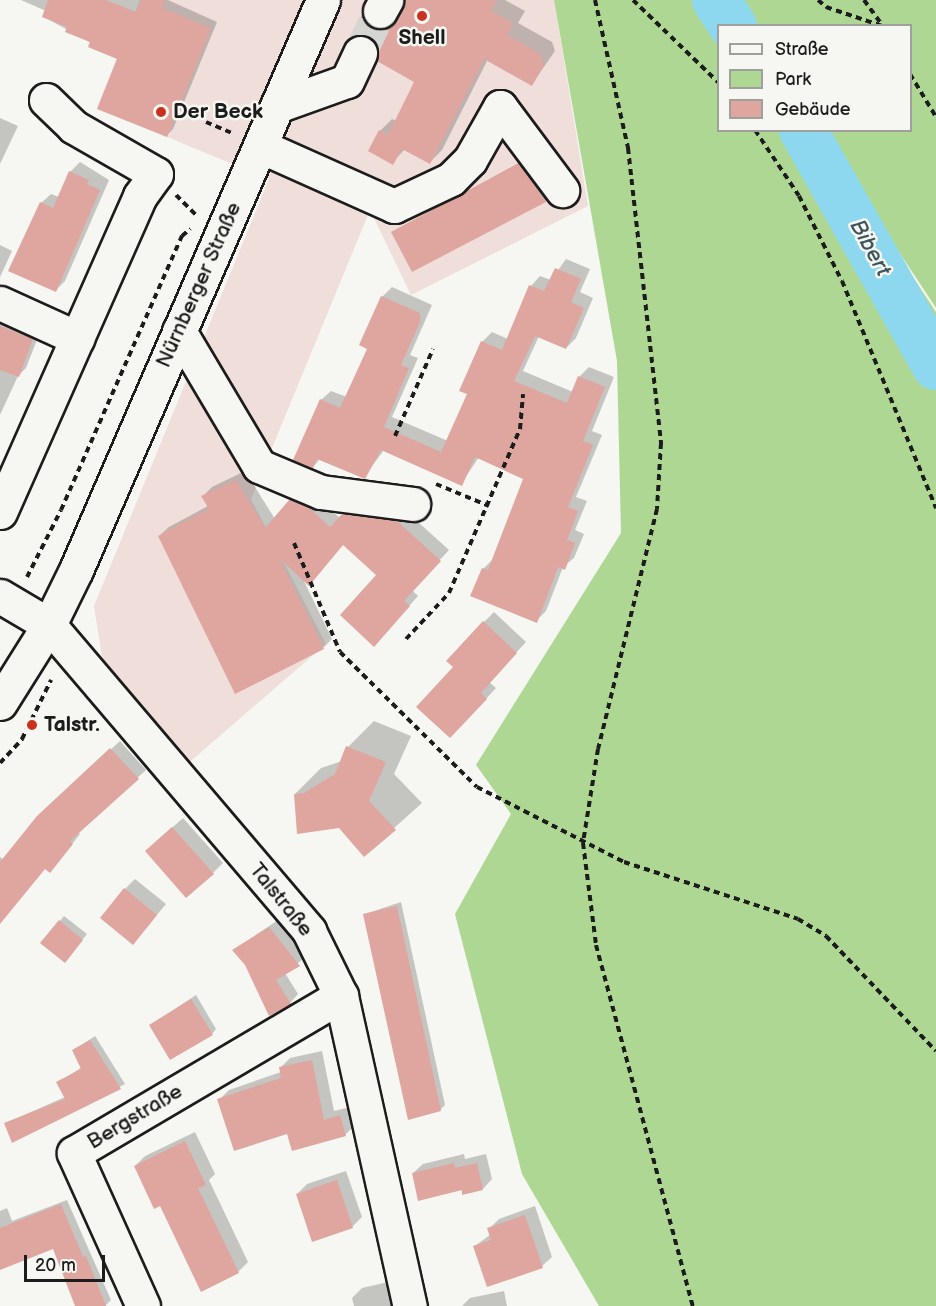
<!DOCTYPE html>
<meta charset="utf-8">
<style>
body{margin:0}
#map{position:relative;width:936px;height:1306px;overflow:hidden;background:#f6f6f2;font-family:"Balsamiq Sans",sans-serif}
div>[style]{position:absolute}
.built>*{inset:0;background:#efded9}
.green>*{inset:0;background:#aed793}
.shadow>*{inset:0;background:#0003}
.river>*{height:48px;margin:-24px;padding:0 24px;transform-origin:24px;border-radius:24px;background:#8dd8ee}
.building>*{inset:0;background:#dfa59f}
.minor-tunnel>*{height:33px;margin-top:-16.5px;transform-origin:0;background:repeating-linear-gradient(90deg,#d5d5d2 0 33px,transparent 0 49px)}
.path>*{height:4px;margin-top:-2px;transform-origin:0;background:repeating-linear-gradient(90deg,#1c1c1c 0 6px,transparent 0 10.5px)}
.roads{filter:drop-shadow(2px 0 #1c1c1c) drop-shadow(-2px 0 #1c1c1c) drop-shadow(0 2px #1c1c1c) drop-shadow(0 -2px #1c1c1c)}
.minor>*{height:33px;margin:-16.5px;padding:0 16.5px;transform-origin:16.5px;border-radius:16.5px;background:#f6f6f2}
.major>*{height:33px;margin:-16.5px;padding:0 16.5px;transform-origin:16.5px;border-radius:16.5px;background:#f6f6f2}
.dots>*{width:16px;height:16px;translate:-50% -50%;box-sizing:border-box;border:3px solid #f6f6f2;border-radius:50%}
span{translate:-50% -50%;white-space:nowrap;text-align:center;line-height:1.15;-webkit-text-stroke:5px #f6f6f2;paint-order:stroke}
.poi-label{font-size:21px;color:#1c1c1c;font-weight:700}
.left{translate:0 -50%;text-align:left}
.street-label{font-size:21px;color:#1c1c1c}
.water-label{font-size:22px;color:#3e545b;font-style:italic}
.legend{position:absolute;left:717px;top:24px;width:195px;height:108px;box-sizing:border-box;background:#f6f6f2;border:2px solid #9f9f9c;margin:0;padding:8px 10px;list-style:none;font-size:18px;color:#1c1c1c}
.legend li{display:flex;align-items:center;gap:12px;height:30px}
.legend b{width:30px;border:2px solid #9f9f9c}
.scale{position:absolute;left:24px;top:1255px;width:81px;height:27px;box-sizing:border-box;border:3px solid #1c1c1c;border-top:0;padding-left:8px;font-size:18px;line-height:21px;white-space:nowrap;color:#1c1c1c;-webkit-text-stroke:4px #f6f6f2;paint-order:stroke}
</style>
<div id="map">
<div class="built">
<div style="clip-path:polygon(140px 0,554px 0,588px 206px,411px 295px,370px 210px,251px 499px,326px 644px,185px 766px,103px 663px,94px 606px,269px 179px,97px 108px)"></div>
</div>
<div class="green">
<div style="clip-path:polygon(554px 0,731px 0,748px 25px,718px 26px,718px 130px,817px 131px,936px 312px,936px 1306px,599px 1306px,522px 1174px,455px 914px,511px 814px,476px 765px,621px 533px,617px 361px)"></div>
<div style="clip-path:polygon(733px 0,936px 0,936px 308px,819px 131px,910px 130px,910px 26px,749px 25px)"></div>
</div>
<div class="shadow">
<div style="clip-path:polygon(21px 0,168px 0,217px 22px,173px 129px,167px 135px,119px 58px,44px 17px,46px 11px)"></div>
<div style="clip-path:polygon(414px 0,505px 0,525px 11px,518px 23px,552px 42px,555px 51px,532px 84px,488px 59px,442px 150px,430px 162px,405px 149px,392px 163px,380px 131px,392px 119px,396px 121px,415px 81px,380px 50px,369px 35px,353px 36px,375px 4px,384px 16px,407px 14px)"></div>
<div style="clip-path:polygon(0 118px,18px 126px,0 164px)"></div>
<div style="clip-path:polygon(524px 160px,550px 197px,545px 201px,393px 233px)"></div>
<div style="clip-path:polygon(80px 162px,109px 180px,65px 281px,55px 291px,41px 203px,51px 194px,59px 197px,70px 172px)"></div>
<div style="clip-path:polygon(0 245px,12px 251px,0 277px)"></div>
<div style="clip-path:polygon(566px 259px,590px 269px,580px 292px,593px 298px,576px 338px,566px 348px,539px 336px,523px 371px,573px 392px,579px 377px,589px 367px,614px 377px,592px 431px,602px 435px,576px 497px,587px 501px,575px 530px,584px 534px,574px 558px,563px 567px,546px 611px,536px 621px,483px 569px,493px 559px,525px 478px,479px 457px,461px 484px,384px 450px,364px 477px,320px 459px,313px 467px,321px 400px,331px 391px,347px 397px,369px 348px,382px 297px,392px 287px,432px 305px,410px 355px,418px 358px,392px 417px,448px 441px,469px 394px,482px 342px,492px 332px,508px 339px,531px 286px,540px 276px,551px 280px)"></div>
<div style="clip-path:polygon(0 316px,40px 332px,26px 368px,18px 376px,0 415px)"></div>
<div style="clip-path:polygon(245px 471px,275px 519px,300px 491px,316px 497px,340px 518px,352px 505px,407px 512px,449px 550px,412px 590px,418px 596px,383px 635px,378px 575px,344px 544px,303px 579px,332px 639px,323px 648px,159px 536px,169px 527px,208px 506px,203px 496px,212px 487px)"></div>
<div style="clip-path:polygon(494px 612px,526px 642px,489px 682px,496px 688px,460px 727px,484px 622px)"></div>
<div style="clip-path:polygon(374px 721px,411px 736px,394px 774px,422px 803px,364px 855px,340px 826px,295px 794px,321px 768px,342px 761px,348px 747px)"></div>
<div style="clip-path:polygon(120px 741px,146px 770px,78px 832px,80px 834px,58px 862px,46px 867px,0 911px,0 857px,4px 860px,48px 808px)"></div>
<div style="clip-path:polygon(183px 818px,223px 863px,213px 873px,157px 841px)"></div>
<div style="clip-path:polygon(135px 879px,166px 904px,142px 933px,125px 889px)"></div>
<div style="clip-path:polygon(401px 902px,445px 1105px,440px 1110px,365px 914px)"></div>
<div style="clip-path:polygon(64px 916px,87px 934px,69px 956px,42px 943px)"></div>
<div style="clip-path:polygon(278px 920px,307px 956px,285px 973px,298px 994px,290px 1003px,234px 950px)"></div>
<div style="clip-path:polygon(196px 995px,216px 1029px,212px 1034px,151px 1025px)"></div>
<div style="clip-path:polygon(95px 1036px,125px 1084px,13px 1141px,6px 1123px,65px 1097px,58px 1083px,82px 1067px,74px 1050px)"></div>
<div style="clip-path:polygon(322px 1051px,334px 1111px,350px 1107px,355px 1125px,345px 1135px,288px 1133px,219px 1100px,229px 1090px,281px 1072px,280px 1068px,290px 1058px)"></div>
<div style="clip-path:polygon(195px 1132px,215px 1174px,209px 1180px,248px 1262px,238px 1272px,161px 1204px,135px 1166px,145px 1156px)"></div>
<div style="clip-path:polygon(464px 1154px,465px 1159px,486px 1154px,492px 1179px,483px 1189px,463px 1188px,413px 1173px,423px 1164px)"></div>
<div style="clip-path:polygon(346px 1171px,362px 1217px,352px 1227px,297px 1194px,307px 1184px)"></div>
<div style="clip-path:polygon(67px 1200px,111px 1300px,105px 1306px,77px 1306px,54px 1247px,0 1268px,0 1211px,7px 1208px,12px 1221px)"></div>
<div style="clip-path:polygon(535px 1206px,552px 1257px,542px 1266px,475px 1246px,491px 1234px,489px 1229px,499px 1219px)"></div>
<div style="clip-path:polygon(388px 1282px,393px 1306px,354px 1306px,352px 1298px,362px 1288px)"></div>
<div style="clip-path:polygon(504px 1291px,507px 1306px,462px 1306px,470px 1298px)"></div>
</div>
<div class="river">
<div style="left:716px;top:0;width:31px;rotate:57deg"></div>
<div style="left:803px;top:130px;width:271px;rotate:60.6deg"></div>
</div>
<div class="building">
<div style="clip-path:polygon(48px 0,106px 0,136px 12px,141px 0,165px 0,162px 8px,211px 28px,167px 137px,97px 109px,117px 59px,88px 47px,90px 42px,65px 32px,67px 27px,42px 17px)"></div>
<div style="clip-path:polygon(405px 0,497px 0,491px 11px,513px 23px,507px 35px,540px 54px,544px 65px,532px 86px,484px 59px,430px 164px,402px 149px,393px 165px,368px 151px,379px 130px,388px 135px,414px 82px,377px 61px,379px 51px,368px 36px,350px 37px,362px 15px,372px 28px,390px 27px)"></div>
<div style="clip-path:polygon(519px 163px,546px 202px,412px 272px,391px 232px)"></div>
<div style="clip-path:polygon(69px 171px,89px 180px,87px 184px,100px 190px,56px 292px,8px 271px,40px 202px,53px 208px)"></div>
<div style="clip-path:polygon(555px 268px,581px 279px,571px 302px,584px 308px,566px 349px,535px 336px,514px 381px,567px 403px,578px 376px,605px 387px,583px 441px,593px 445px,568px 507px,578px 511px,567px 540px,575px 543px,565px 570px,558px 567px,537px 623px,470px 596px,482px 568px,488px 570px,523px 479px,475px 457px,462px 486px,381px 450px,365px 479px,317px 459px,313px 468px,293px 460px,320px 399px,340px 408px,367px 349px,359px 345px,381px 296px,420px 313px,420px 322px,401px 365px,409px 368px,384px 427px,441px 452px,467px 394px,459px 391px,481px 341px,502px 350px,529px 285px,544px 291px)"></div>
<div style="clip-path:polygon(0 326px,33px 339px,19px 377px,0 370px)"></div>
<div style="clip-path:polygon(236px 480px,265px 528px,290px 499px,307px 506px,330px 527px,342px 514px,397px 521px,441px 561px,404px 601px,410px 606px,374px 647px,340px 615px,376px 575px,343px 545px,309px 586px,279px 558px,324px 649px,235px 694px,158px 536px,209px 509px,201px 496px)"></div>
<div style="clip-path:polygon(483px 621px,517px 653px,481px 693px,487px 699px,450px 738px,416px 707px,453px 667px,446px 661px)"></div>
<div style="clip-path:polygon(346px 746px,386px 762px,369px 801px,396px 830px,364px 857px,339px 828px,297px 834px,294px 794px,304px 793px,335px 774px)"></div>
<div style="clip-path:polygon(110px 748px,139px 779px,70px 841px,73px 844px,50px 873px,45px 869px,0 924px,0 862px,37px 816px)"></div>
<div style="clip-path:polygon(172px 827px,214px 874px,186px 898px,145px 851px)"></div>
<div style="clip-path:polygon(124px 888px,157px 915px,133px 945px,100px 918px)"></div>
<div style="clip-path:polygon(397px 906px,441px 1111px,408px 1120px,363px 914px)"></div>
<div style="clip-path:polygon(59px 920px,83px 940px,65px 963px,40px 943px)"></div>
<div style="clip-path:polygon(269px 927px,300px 966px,276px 980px,291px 1004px,269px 1016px,245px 965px,232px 950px)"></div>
<div style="clip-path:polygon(191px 999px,213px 1035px,170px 1060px,149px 1025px)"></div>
<div style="clip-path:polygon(90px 1040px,121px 1089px,12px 1143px,4px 1123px,65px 1099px,56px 1082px,81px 1069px,72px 1050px)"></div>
<div style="clip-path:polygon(312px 1060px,324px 1120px,340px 1115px,346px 1136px,292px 1151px,287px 1134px,234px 1151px,217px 1099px,281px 1078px,279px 1067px)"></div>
<div style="clip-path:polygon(185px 1141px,206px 1185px,198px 1188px,239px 1273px,201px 1292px,160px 1206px,154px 1209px,134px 1166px)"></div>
<div style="clip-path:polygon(454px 1163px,455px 1168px,477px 1163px,483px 1190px,462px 1195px,462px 1190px,418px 1201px,412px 1173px)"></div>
<div style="clip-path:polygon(337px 1180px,353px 1228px,312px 1242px,296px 1194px)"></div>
<div style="clip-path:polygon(61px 1204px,83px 1257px,86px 1256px,106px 1306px,75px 1306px,53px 1249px,0 1270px,0 1228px)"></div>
<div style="clip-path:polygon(525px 1215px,543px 1268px,487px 1287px,473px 1246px,491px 1240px,487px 1228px)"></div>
</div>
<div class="minor-tunnel">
<div style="left:360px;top:53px;width:47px;rotate:-64.5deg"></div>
</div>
<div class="path">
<div style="left:595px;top:0;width:152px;rotate:77.4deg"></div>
<div style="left:628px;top:148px;width:297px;rotate:83.6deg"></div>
<div style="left:661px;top:443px;width:66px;rotate:93.5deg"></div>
<div style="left:657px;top:509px;width:247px;rotate:103.8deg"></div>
<div style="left:598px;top:749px;width:95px;rotate:99.1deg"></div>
<div style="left:583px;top:843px;width:103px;rotate:82.7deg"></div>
<div style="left:596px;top:945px;width:374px;rotate:75deg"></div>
<div style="left:633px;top:0;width:118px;rotate:44deg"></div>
<div style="left:818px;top:0;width:11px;rotate:41deg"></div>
<div style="left:826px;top:7px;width:59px;rotate:18.7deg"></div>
<div style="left:864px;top:0;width:29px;rotate:54deg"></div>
<div style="left:910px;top:74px;width:50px;rotate:58.8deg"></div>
<div style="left:206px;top:122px;width:30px;rotate:23deg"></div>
<div style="left:755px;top:130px;width:79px;rotate:56.3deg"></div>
<div style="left:799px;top:196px;width:95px;rotate:63.2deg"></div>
<div style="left:842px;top:281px;width:246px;rotate:67.5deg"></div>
<div style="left:176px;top:195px;width:31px;rotate:45deg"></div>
<div style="left:395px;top:436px;width:95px;rotate:-66.4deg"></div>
<div style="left:436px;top:484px;width:57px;rotate:22.5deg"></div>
<div style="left:294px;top:543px;width:118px;rotate:67.1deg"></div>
<div style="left:340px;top:652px;width:192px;rotate:44.6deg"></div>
<div style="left:477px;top:787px;width:165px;rotate:27deg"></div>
<div style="left:624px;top:862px;width:183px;rotate:18.1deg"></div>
<div style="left:798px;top:919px;width:33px;rotate:31deg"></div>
<div style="left:826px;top:936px;width:159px;rotate:46.3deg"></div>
<div style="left:27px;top:577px;width:75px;rotate:-63.1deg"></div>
<div style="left:61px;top:510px;width:300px;rotate:-66.2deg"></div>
<div style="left:182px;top:236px;width:11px;rotate:-41deg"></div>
<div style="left:406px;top:639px;width:63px;rotate:-46.9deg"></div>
<div style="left:449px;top:593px;width:179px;rotate:-66.6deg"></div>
<div style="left:520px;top:429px;width:35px;rotate:-85deg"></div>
<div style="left:0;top:763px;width:33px;rotate:-47deg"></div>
<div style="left:22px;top:739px;width:66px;rotate:-63.8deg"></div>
</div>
<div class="roads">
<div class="minor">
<div style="left:380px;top:11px;width:13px;rotate:-61deg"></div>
<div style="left:277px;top:106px;width:74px;rotate:-19.7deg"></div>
<div style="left:347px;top:81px;width:31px;rotate:-65deg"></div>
<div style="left:260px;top:146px;width:147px;rotate:24.1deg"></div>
<div style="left:394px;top:206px;width:63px;rotate:-25.3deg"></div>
<div style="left:451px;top:179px;width:27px;rotate:-45deg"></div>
<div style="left:470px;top:160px;width:61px;rotate:-60.5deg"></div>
<div style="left:500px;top:107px;width:104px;rotate:53.2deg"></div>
<div style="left:0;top:303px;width:85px;rotate:24.4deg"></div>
<div style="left:179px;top:331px;width:157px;rotate:59.3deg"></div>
<div style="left:259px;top:466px;width:67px;rotate:22.8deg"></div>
<div style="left:321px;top:492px;width:93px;rotate:7.4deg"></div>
<div style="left:0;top:512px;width:346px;rotate:-66.1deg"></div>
<div style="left:140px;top:196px;width:27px;rotate:-54deg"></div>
<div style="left:156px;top:174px;width:95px;rotate:-150.2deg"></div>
<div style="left:74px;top:127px;width:39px;rotate:-136deg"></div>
<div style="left:0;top:596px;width:57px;rotate:30.6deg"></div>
<div style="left:49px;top:625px;width:402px;rotate:49.6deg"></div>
<div style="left:309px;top:931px;width:72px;rotate:63.8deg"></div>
<div style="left:341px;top:996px;width:318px;rotate:77.5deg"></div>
<div style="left:143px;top:1306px;width:168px;rotate:-114.3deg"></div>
<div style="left:74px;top:1153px;width:310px;rotate:-30.5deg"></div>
</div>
<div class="major">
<div style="left:0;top:703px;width:92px;rotate:-57.9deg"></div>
<div style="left:49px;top:625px;width:61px;rotate:-63.9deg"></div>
<div style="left:76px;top:570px;width:621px;rotate:-66.57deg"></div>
</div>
</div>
<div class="dots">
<div style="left:422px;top:16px;background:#c8321e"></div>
<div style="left:161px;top:112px;background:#c8321e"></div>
<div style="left:32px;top:725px;background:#c8321e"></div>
</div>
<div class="poi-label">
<span style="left:422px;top:38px">Shell</span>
<span class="left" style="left:173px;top:112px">Der Beck</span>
<span class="left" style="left:44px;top:725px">Talstr.</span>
</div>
<div class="street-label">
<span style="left:199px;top:285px;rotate:-66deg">Nürnberger Straße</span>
<span style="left:281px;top:900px;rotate:51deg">Talstraße</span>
<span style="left:135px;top:1117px;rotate:-31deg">Bergstraße</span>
</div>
<div class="water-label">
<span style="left:870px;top:248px;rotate:61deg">Bibert</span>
</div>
<ul class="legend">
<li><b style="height:8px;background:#f6f6f2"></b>Straße</li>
<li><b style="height:16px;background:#aed793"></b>Park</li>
<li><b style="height:16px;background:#dfa59f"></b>Gebäude</li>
</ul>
<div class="scale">20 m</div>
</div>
